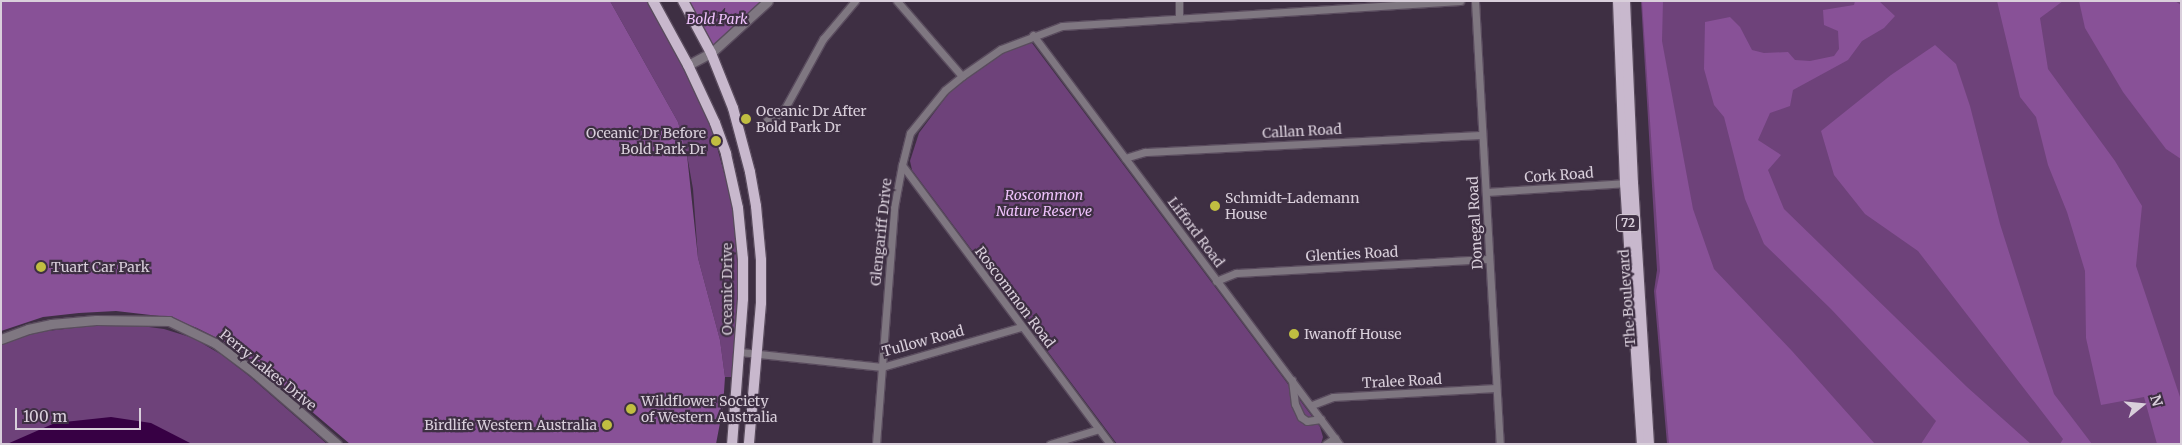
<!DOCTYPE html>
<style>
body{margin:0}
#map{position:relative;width:2182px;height:445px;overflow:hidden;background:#3e2f43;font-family:Merriweather,serif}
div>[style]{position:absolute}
.green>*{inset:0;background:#6e427a}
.forest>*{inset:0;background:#885197}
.water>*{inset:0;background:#370044}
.roads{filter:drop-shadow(1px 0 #5a4c5e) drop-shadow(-1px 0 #5a4c5e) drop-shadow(0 1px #5a4c5e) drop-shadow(0 -1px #5a4c5e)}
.minor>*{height:7px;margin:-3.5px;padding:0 3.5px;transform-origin:3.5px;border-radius:3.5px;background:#7f7781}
.tertiary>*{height:9px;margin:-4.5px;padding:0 4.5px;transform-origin:4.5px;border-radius:4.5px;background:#7f7781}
.primary>*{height:10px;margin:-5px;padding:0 5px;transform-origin:5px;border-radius:5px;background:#c8b8cd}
.dots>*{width:14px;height:14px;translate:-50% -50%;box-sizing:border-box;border:2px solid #3e2f43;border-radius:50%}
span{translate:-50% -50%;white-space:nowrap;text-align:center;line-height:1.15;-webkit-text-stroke:4.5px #3e2f43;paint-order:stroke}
.shield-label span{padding:1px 4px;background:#3e2f43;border:1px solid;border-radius:4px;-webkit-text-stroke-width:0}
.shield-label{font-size:12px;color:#d9cfdb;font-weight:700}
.park-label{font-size:14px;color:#efc2fc;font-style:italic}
.poi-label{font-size:14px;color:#d9cfdb}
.left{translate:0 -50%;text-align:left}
.right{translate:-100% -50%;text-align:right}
.street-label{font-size:14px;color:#d9cfdb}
.frame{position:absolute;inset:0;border:2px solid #d9cfdb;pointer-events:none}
.north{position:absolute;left:2117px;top:380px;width:50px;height:50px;-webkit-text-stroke:4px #3e2f43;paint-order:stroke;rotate:73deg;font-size:14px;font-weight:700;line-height:20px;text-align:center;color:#d9cfdb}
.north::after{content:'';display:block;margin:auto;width:18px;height:22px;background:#d9cfdb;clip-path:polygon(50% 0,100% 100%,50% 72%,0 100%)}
.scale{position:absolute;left:15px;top:408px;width:126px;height:22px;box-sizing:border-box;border:2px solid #d9cfdb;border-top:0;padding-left:6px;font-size:15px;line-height:18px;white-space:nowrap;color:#d9cfdb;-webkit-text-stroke:4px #3e2f43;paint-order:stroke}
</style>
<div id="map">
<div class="green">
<div style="clip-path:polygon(610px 1px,648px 1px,700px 99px,715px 140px,734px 209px,739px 298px,734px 377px,725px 377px,720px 340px,698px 258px,693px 189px,687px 155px,678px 122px)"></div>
<div style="clip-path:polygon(1641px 1px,2181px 1px,2181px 444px,1667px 444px,1654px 291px,1657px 270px)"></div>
<div style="clip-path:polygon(1032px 43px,1320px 427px,1323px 437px,1321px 444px,1117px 444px,912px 170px,910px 161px,919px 133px,952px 89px,999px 53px,1014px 46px)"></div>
<div style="clip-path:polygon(98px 325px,134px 325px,164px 329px,193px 338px,222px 355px,249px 376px,327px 444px,1px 444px,1px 343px,39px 332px)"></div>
</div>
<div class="forest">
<div style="clip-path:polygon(1px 1px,610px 1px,678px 122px,687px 155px,698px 258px,720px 340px,725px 377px,723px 407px,716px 444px,350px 444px,251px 360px,225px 342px,197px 328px,168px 317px,116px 311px,79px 313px,43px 317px,1px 331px)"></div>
<div style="clip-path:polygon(688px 1px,763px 1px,712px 49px)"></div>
<div style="clip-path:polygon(1642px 1px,1663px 1px,1662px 41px,1693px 209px,1714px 269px,1792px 351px,1875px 444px,1669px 444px,1656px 291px,1660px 271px)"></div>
<div style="clip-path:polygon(1855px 1px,1879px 1px,1895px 16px,1884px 28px,1862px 41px,1848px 60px,1793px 90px,1790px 106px,1770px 113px,1758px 140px,1781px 155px,1768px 170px,1784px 209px,1967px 387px,2031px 444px,1921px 444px,1936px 421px,1831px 309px,1764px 244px,1745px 199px,1724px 117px,1714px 105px,1704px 69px,1705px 22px,1730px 17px,1740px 27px,1752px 50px,1764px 53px,1788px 52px,1795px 60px,1810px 61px,1834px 56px,1839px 49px,1838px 31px,1824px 25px,1823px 10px,1854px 5px)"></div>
<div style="clip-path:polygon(1997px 1px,2063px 1px,2040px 18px,2048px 69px,2115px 161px,2142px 206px,2136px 266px,2181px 400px,2181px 444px,2157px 444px,2144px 397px,2101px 405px,2086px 338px,2085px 271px,2067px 212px,2048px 165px,2036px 117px,2020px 97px)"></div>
<div style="clip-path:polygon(2079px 1px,2175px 1px,2181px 5px,2181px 159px,2166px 149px,2123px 92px,2085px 28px)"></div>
<div style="clip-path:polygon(1935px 45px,1956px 64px,1970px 106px,2000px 224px,2054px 394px,2092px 444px,2060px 444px,2063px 439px,1918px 251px,1865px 214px,1834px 175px,1821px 131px,1891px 75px)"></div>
</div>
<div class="water">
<div style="clip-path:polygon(111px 417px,151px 423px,192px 444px,7px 444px,55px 423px)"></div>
</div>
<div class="roads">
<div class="minor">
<div style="left:897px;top:1px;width:99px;rotate:49.1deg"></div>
<div style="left:1179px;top:1px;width:17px;rotate:90deg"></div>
<div style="left:1475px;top:1px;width:444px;rotate:86.8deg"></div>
<div style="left:1033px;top:35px;width:511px;rotate:53.2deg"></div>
<div style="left:767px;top:120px;width:13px;rotate:-27deg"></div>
<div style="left:779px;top:114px;width:8px;rotate:-45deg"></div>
<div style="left:785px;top:108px;width:79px;rotate:-61.2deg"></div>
<div style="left:823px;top:39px;width:50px;rotate:-49.9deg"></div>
<div style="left:1125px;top:158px;width:21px;rotate:-17deg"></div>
<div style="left:1145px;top:152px;width:337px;rotate:-2.9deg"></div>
<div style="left:902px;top:165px;width:348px;rotate:53.3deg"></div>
<div style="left:1486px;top:192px;width:142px;rotate:-3.6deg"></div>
<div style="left:1216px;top:281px;width:22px;rotate:-22deg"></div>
<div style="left:1236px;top:273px;width:253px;rotate:-3.2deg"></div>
<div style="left:740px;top:352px;width:143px;rotate:6deg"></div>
<div style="left:882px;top:367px;width:145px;rotate:-16.1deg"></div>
<div style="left:1292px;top:380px;width:24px;rotate:83deg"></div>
<div style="left:1295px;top:404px;width:14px;rotate:65deg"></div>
<div style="left:1301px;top:417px;width:7px;rotate:34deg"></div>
<div style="left:1307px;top:421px;width:14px;rotate:-8deg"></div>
<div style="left:1312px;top:405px;width:22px;rotate:-21deg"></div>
<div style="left:1333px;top:397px;width:163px;rotate:-3.2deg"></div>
<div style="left:876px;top:444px;width:237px;rotate:-85.6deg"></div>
<div style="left:894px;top:208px;width:44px;rotate:-79.5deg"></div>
<div style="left:902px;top:165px;width:33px;rotate:-76deg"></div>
<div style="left:910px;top:133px;width:55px;rotate:-50.9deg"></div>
<div style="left:945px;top:90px;width:22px;rotate:-39deg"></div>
<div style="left:962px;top:76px;width:47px;rotate:-34.7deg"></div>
<div style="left:1001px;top:49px;width:65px;rotate:-20.7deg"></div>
<div style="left:1062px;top:26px;width:399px;rotate:-3.6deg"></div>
<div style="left:1050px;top:444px;width:51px;rotate:-17deg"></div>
<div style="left:1326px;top:444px;width:11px;rotate:-34deg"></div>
</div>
<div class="tertiary">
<div style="left:688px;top:65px;width:26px;rotate:-28deg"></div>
<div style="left:711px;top:53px;width:77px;rotate:-42.4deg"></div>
<div style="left:1px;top:339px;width:29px;rotate:-20deg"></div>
<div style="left:28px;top:329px;width:24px;rotate:-12deg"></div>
<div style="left:51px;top:324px;width:45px;rotate:-5.1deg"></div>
<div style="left:96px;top:320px;width:73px;rotate:0.8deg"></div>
<div style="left:169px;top:321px;width:51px;rotate:25.6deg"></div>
<div style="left:215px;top:343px;width:50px;rotate:36.9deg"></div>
<div style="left:255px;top:373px;width:108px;rotate:40.9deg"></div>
</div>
<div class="primary">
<div style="left:653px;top:1px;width:73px;rotate:61.3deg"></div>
<div style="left:688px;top:65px;width:64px;rotate:65deg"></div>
<div style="left:715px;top:123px;width:33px;rotate:70deg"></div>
<div style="left:726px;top:154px;width:55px;rotate:77.5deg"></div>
<div style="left:738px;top:208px;width:51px;rotate:84.4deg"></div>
<div style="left:743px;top:259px;width:40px;rotate:90deg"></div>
<div style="left:743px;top:299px;width:145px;rotate:94.3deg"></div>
<div style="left:683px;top:1px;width:59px;rotate:61.7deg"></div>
<div style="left:711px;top:53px;width:59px;rotate:68.2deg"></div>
<div style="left:733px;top:108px;width:66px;rotate:75.1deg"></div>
<div style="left:750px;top:172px;width:35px;rotate:80deg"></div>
<div style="left:756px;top:206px;width:54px;rotate:84.7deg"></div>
<div style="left:761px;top:260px;width:43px;rotate:90deg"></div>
<div style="left:761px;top:303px;width:142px;rotate:94.9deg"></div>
<div style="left:1618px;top:1px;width:182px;rotate:87.8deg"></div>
<div style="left:1625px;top:183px;width:262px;rotate:86.3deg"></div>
<div style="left:1625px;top:1px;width:182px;rotate:87.5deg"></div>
<div style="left:1633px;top:183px;width:261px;rotate:86.5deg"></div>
</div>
</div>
<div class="dots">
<div style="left:746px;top:119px;background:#c0be41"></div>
<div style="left:716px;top:141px;background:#c0be41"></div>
<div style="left:1215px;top:206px;background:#c0be41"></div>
<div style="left:41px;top:267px;background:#c0be41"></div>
<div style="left:1294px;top:334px;background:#c0be41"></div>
<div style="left:631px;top:409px;background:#c0be41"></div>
<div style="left:607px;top:425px;background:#c0be41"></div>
</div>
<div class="shield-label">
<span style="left:1628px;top:223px">72</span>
</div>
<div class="park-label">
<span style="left:717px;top:19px">Bold Park</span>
<span style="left:1044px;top:203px">Roscommon<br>Nature Reserve</span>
</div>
<div class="poi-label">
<span class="left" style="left:756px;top:119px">Oceanic Dr After<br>Bold Park Dr</span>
<span class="right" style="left:706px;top:141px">Oceanic Dr Before<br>Bold Park Dr</span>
<span class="left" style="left:1225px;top:206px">Schmidt-Lademann<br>House</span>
<span class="left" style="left:51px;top:267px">Tuart Car Park</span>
<span class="left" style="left:1304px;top:334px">Iwanoff House</span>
<span class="left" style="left:641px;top:409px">Wildflower Society<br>of Western Australia</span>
<span class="right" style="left:597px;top:425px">Birdlife Western Australia</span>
</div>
<div class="street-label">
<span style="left:1302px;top:131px;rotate:-3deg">Callan Road</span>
<span style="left:1559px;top:175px;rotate:-4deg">Cork Road</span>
<span style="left:1475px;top:223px;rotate:-93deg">Donegal Road</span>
<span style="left:881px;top:232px;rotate:-84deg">Glengariff Drive</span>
<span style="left:1196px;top:232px;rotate:53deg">Lifford Road</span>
<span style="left:1352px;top:254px;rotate:-3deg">Glenties Road</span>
<span style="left:727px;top:289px;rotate:-90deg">Oceanic Drive</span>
<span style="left:1015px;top:297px;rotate:53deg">Roscommon Road</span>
<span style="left:1627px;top:298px;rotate:-94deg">The Boulevard</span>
<span style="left:923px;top:341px;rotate:-15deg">Tullow Road</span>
<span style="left:268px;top:370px;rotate:39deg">Perry Lakes Drive</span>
<span style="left:1402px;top:381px;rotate:-3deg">Tralee Road</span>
</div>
<div class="frame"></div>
<div class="north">N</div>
<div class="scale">100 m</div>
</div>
